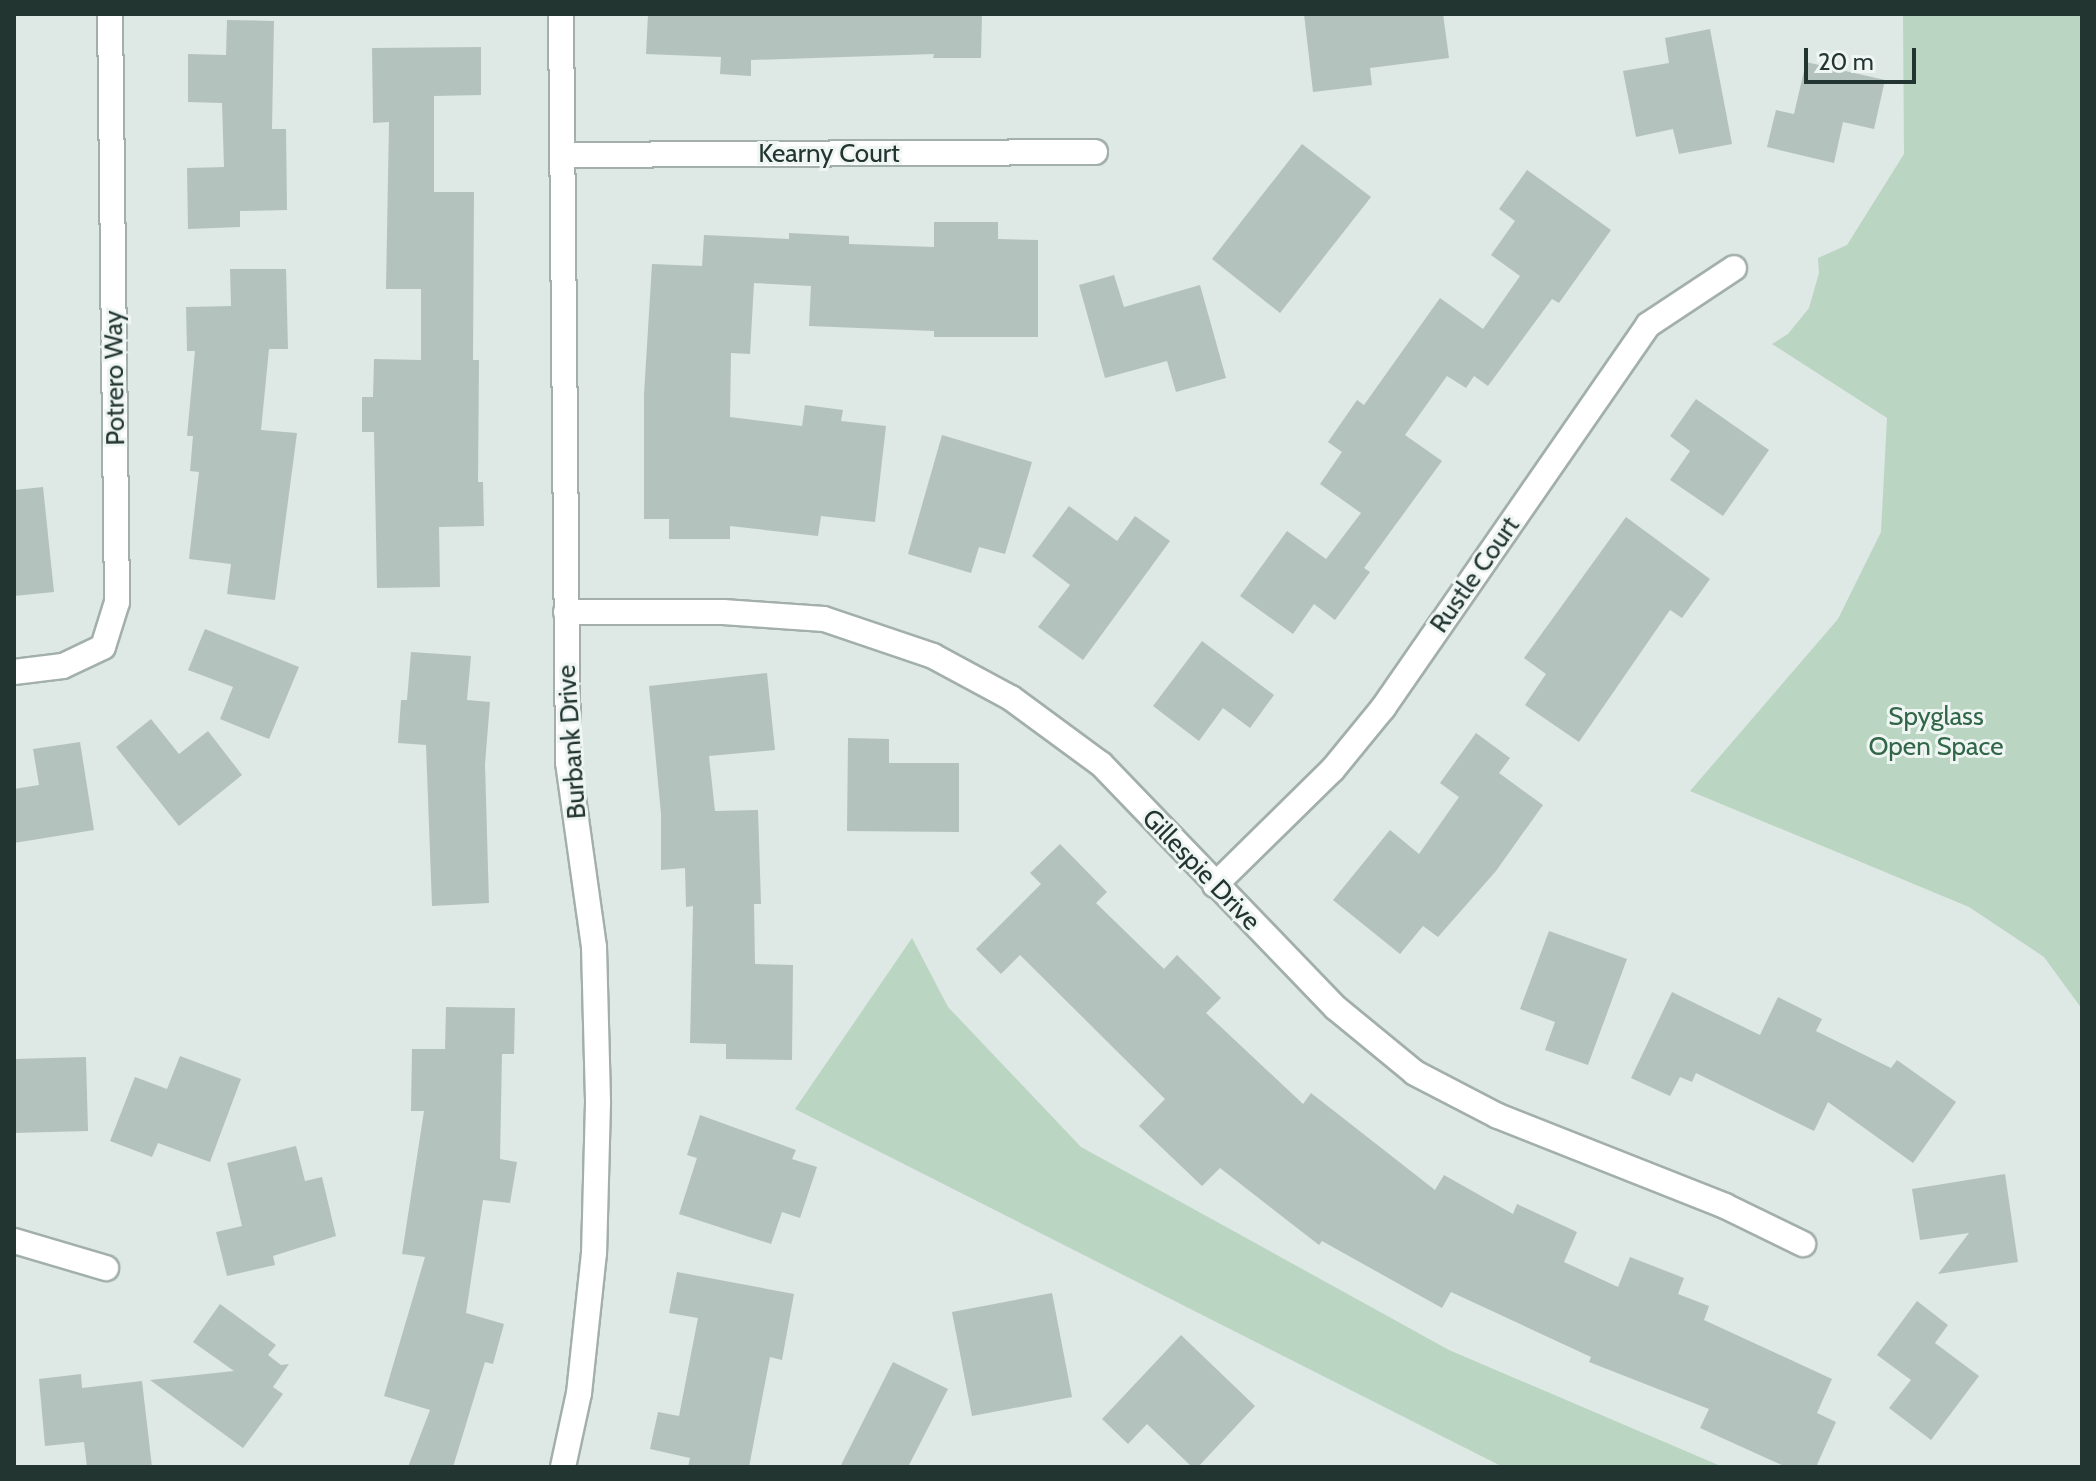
<!DOCTYPE html>
<style>
body{margin:0}
#map{position:relative;width:2096px;height:1481px;overflow:hidden;background:#dee8e4;font-family:Cabin,sans-serif}
div>[style]{position:absolute}
.green>*{inset:0;background:#bad6c2}
.building>*{inset:0;background:#b4c2bd}
.roads{filter:drop-shadow(2px 0 #a2afab) drop-shadow(-2px 0 #a2afab) drop-shadow(0 2px #a2afab) drop-shadow(0 -2px #a2afab)}
.street>*{height:24px;margin:-12px;padding:0 12px;transform-origin:12px;border-radius:12px;background:#fff}
span{translate:-50% -50%;white-space:nowrap;text-align:center;line-height:1.15;-webkit-text-stroke:6px #eef5f2;paint-order:stroke}
.street-label{font-size:26px;color:#223531}
.park-label{font-size:26px;color:#326648}
.frame{position:absolute;inset:0;border:16px solid #223531;pointer-events:none}
.scale{position:absolute;left:1804px;top:48px;width:112px;height:36px;box-sizing:border-box;border:4px solid #223531;border-top:0;padding-left:10px;font-size:24px;line-height:28px;white-space:nowrap;color:#223531;-webkit-text-stroke:6px #eef5f2;paint-order:stroke}
</style>
<div id="map">
<div class="green">
<div style="clip-path:polygon(1903px 14px,2082px 14px,2082px 1009px,2044px 957px,1969px 907px,1690px 791px,1838px 619px,1881px 532px,1887px 418px,1772px 344px,1788px 334px,1809px 308px,1819px 273px,1818px 258px,1847px 245px,1904px 154px)"></div>
<div style="clip-path:polygon(912px 938px,948px 1007px,1081px 1147px,1449px 1350px,1723px 1467px,1503px 1467px,795px 1109px)"></div>
</div>
<div class="building">
<div style="clip-path:polygon(648px 14px,982px 14px,981px 58px,933px 58px,934px 54px,751px 60px,751px 76px,720px 74px,721px 57px,646px 54px)"></div>
<div style="clip-path:polygon(1304px 14px,1443px 14px,1449px 58px,1370px 68px,1372px 85px,1313px 92px)"></div>
<div style="clip-path:polygon(227px 20px,274px 21px,272px 129px,286px 129px,287px 210px,240px 211px,240px 227px,188px 229px,187px 168px,224px 167px,222px 103px,188px 102px,188px 54px,226px 55px)"></div>
<div style="clip-path:polygon(1710px 29px,1732px 144px,1679px 154px,1673px 129px,1636px 137px,1623px 71px,1669px 63px,1665px 38px)"></div>
<div style="clip-path:polygon(481px 47px,481px 95px,434px 96px,434px 192px,474px 192px,473px 360px,479px 360px,478px 482px,483px 482px,484px 526px,439px 527px,440px 587px,377px 588px,374px 432px,362px 432px,362px 397px,373px 397px,374px 359px,421px 360px,421px 289px,386px 289px,389px 122px,373px 123px,372px 48px)"></div>
<div style="clip-path:polygon(1806px 62px,1885px 80px,1874px 129px,1843px 122px,1834px 163px,1767px 147px,1776px 110px,1794px 114px)"></div>
<div style="clip-path:polygon(1302px 144px,1371px 197px,1280px 313px,1212px 259px)"></div>
<div style="clip-path:polygon(1527px 170px,1611px 230px,1559px 303px,1552px 299px,1488px 386px,1474px 376px,1466px 388px,1447px 376px,1405px 435px,1442px 461px,1364px 568px,1370px 572px,1335px 620px,1314px 604px,1293px 634px,1240px 596px,1287px 531px,1326px 559px,1361px 513px,1320px 484px,1342px 452px,1328px 442px,1357px 400px,1364px 405px,1440px 298px,1483px 329px,1520px 276px,1491px 255px,1515px 221px,1499px 209px)"></div>
<div style="clip-path:polygon(934px 222px,998px 222px,998px 239px,1038px 240px,1038px 337px,934px 337px,934px 331px,809px 326px,811px 286px,754px 283px,750px 354px,731px 353px,730px 417px,802px 426px,805px 405px,843px 410px,841px 421px,886px 426px,875px 522px,821px 516px,818px 536px,730px 526px,730px 539px,669px 539px,669px 519px,644px 519px,644px 394px,652px 264px,702px 266px,704px 235px,789px 239px,789px 233px,849px 236px,849px 244px,934px 247px)"></div>
<div style="clip-path:polygon(230px 269px,286px 269px,288px 349px,269px 349px,261px 430px,297px 433px,275px 600px,227px 594px,231px 564px,189px 559px,199px 472px,190px 471px,193px 436px,187px 436px,195px 351px,187px 351px,186px 307px,231px 306px)"></div>
<div style="clip-path:polygon(1114px 275px,1124px 307px,1200px 285px,1226px 378px,1176px 392px,1167px 361px,1105px 378px,1079px 285px)"></div>
<div style="clip-path:polygon(1696px 399px,1769px 450px,1723px 516px,1670px 480px,1690px 451px,1670px 436px)"></div>
<div style="clip-path:polygon(942px 435px,1032px 462px,1005px 554px,979px 547px,971px 573px,908px 554px)"></div>
<div style="clip-path:polygon(43px 487px,54px 592px,14px 596px,14px 490px)"></div>
<div style="clip-path:polygon(1069px 506px,1117px 541px,1135px 516px,1170px 541px,1083px 660px,1038px 627px,1070px 585px,1032px 556px)"></div>
<div style="clip-path:polygon(1626px 517px,1710px 579px,1682px 618px,1670px 610px,1579px 742px,1525px 705px,1546px 674px,1524px 658px)"></div>
<div style="clip-path:polygon(205px 629px,299px 667px,269px 739px,220px 719px,233px 687px,188px 670px)"></div>
<div style="clip-path:polygon(1202px 641px,1274px 695px,1250px 728px,1223px 708px,1199px 741px,1153px 706px)"></div>
<div style="clip-path:polygon(411px 652px,471px 656px,467px 700px,490px 702px,485px 764px,489px 903px,432px 906px,426px 745px,398px 743px,401px 700px,407px 700px)"></div>
<div style="clip-path:polygon(767px 673px,775px 750px,709px 756px,715px 811px,758px 810px,761px 904px,754px 904px,755px 964px,793px 965px,792px 1060px,726px 1059px,726px 1044px,690px 1043px,693px 906px,686px 907px,685px 868px,661px 870px,661px 814px,649px 686px)"></div>
<div style="clip-path:polygon(151px 719px,179px 754px,208px 731px,242px 775px,179px 826px,116px 747px)"></div>
<div style="clip-path:polygon(1476px 733px,1510px 758px,1499px 773px,1543px 805px,1496px 871px,1438px 937px,1423px 926px,1400px 954px,1333px 900px,1390px 830px,1419px 854px,1459px 797px,1440px 783px)"></div>
<div style="clip-path:polygon(848px 738px,889px 739px,889px 763px,959px 763px,959px 832px,847px 831px)"></div>
<div style="clip-path:polygon(80px 742px,94px 830px,14px 843px,14px 789px,39px 785px,33px 749px)"></div>
<div style="clip-path:polygon(1060px 844px,1107px 892px,1096px 903px,1164px 969px,1177px 955px,1221px 998px,1206px 1013px,1303px 1104px,1311px 1093px,1435px 1190px,1444px 1175px,1513px 1214px,1517px 1204px,1577px 1232px,1564px 1262px,1618px 1287px,1630px 1257px,1684px 1278px,1678px 1294px,1709px 1306px,1704px 1320px,1832px 1379px,1817px 1413px,1836px 1422px,1816px 1467px,1786px 1467px,1700px 1428px,1709px 1409px,1589px 1362px,1591px 1357px,1451px 1292px,1442px 1308px,1322px 1241px,1319px 1245px,1220px 1168px,1202px 1186px,1139px 1126px,1165px 1099px,1020px 955px,1001px 974px,976px 949px,1041px 884px,1030px 873px)"></div>
<div style="clip-path:polygon(1549px 931px,1627px 959px,1588px 1065px,1545px 1050px,1555px 1022px,1520px 1009px)"></div>
<div style="clip-path:polygon(1672px 992px,1760px 1035px,1778px 997px,1822px 1019px,1816px 1031px,1891px 1068px,1897px 1060px,1956px 1102px,1913px 1163px,1828px 1102px,1814px 1131px,1696px 1073px,1692px 1082px,1680px 1077px,1670px 1096px,1631px 1078px)"></div>
<div style="clip-path:polygon(446px 1007px,515px 1008px,514px 1054px,502px 1054px,500px 1159px,517px 1162px,510px 1203px,483px 1200px,466px 1313px,504px 1324px,493px 1364px,485px 1362px,453px 1467px,408px 1467px,430px 1410px,384px 1396px,425px 1257px,402px 1254px,424px 1111px,411px 1111px,412px 1049px,445px 1049px)"></div>
<div style="clip-path:polygon(180px 1056px,241px 1079px,210px 1162px,158px 1143px,152px 1157px,110px 1141px,135px 1077px,167px 1089px)"></div>
<div style="clip-path:polygon(86px 1057px,88px 1131px,14px 1133px,14px 1059px)"></div>
<div style="clip-path:polygon(700px 1115px,796px 1150px,792px 1159px,817px 1167px,800px 1218px,782px 1212px,771px 1244px,679px 1214px,697px 1158px,687px 1155px)"></div>
<div style="clip-path:polygon(296px 1146px,305px 1181px,322px 1177px,336px 1236px,273px 1256px,275px 1265px,227px 1276px,216px 1232px,242px 1226px,227px 1163px)"></div>
<div style="clip-path:polygon(2005px 1174px,2018px 1262px,1938px 1274px,1969px 1233px,1920px 1240px,1912px 1189px)"></div>
<div style="clip-path:polygon(677px 1272px,794px 1294px,782px 1360px,770px 1357px,749px 1467px,688px 1467px,690px 1458px,650px 1449px,658px 1412px,679px 1416px,698px 1318px,669px 1313px)"></div>
<div style="clip-path:polygon(1052px 1293px,1072px 1397px,972px 1416px,952px 1312px)"></div>
<div style="clip-path:polygon(1917px 1301px,1948px 1325px,1935px 1343px,1979px 1376px,1931px 1440px,1889px 1408px,1911px 1380px,1877px 1355px)"></div>
<div style="clip-path:polygon(220px 1304px,276px 1345px,268px 1355px,281px 1365px,289px 1364px,273px 1387px,283px 1394px,243px 1448px,150px 1380px,234px 1371px,193px 1342px)"></div>
<div style="clip-path:polygon(1181px 1335px,1255px 1406px,1198px 1467px,1192px 1467px,1147px 1424px,1128px 1444px,1102px 1419px)"></div>
<div style="clip-path:polygon(893px 1362px,948px 1389px,908px 1467px,840px 1467px)"></div>
<div style="clip-path:polygon(81px 1374px,82px 1388px,142px 1381px,152px 1467px,87px 1467px,84px 1442px,45px 1446px,39px 1379px)"></div>
</div>
<div class="roads">
<div class="street">
<div style="left:561px;top:14px;width:748px;rotate:89.46deg"></div>
<div style="left:568px;top:762px;width:187px;rotate:82deg"></div>
<div style="left:594px;top:947px;width:156px;rotate:88.5deg"></div>
<div style="left:598px;top:1103px;width:150px;rotate:91.5deg"></div>
<div style="left:594px;top:1253px;width:141px;rotate:96.1deg"></div>
<div style="left:579px;top:1393px;width:76px;rotate:102.2deg"></div>
<div style="left:563px;top:155px;width:532px;rotate:-0.32deg"></div>
<div style="left:566px;top:612px;width:157px"></div>
<div style="left:723px;top:612px;width:101px;rotate:4deg"></div>
<div style="left:824px;top:619px;width:115px;rotate:18.7deg"></div>
<div style="left:933px;top:656px;width:89px;rotate:28.3deg"></div>
<div style="left:1011px;top:698px;width:112px;rotate:36.3deg"></div>
<div style="left:1101px;top:764px;width:339px;rotate:46.1deg"></div>
<div style="left:1336px;top:1008px;width:102px;rotate:39.4deg"></div>
<div style="left:1415px;top:1073px;width:93px;rotate:27.4deg"></div>
<div style="left:1498px;top:1116px;width:244px;rotate:21.6deg"></div>
<div style="left:1725px;top:1206px;width:87px;rotate:26deg"></div>
<div style="left:14px;top:672px;width:49px;rotate:-7deg"></div>
<div style="left:63px;top:666px;width:44px;rotate:-25.4deg"></div>
<div style="left:103px;top:647px;width:47px;rotate:-72.7deg"></div>
<div style="left:117px;top:602px;width:588px;rotate:-90.68deg"></div>
<div style="left:1215px;top:885px;width:165px;rotate:-44.5deg"></div>
<div style="left:1333px;top:769px;width:79px;rotate:-50.7deg"></div>
<div style="left:1383px;top:708px;width:466px;rotate:-55.3deg"></div>
<div style="left:1648px;top:325px;width:103px;rotate:-33.5deg"></div>
<div style="left:14px;top:1241px;width:96px;rotate:16.4deg"></div>
</div>
</div>
<div class="street-label">
<span style="left:829px;top:154px">Kearny Court</span>
<span style="left:115px;top:378px;rotate:-91deg">Potrero Way</span>
<span style="left:1475px;top:575px;rotate:-55deg">Rustle Court</span>
<span style="left:572px;top:742px;rotate:-94deg">Burbank Drive</span>
<span style="left:1201px;top:870px;rotate:46deg">Gillespie Drive</span>
</div>
<div class="park-label">
<span style="left:1936px;top:732px">Spyglass<br>Open Space</span>
</div>
<div class="frame"></div>
<div class="scale">20 m</div>
</div>
